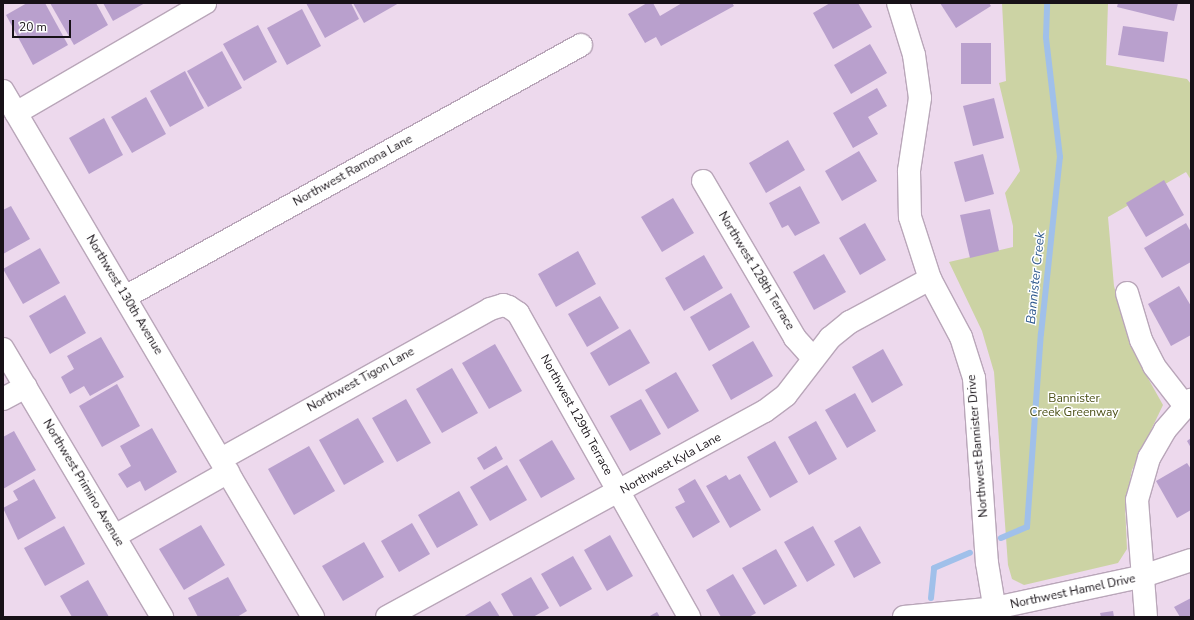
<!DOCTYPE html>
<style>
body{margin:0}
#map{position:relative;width:1194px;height:620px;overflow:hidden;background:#edd9ed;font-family:"Nunito Sans",sans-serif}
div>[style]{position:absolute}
.green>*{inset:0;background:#ccd3a4}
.stream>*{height:6px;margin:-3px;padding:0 3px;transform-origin:3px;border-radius:3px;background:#a0c0ea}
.building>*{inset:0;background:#b9a0cd}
.roads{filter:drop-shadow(1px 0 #b9a6b9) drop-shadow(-1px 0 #b9a6b9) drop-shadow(0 1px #b9a6b9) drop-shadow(0 -1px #b9a6b9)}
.minor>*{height:22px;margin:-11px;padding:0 11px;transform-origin:11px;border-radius:11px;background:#fff}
span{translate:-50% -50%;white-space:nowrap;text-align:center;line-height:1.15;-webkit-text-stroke:3px #fff;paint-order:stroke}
.street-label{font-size:12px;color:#171117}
.park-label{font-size:12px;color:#4b5016}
.water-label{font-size:13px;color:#2f598e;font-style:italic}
.frame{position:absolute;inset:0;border:4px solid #171117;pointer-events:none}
.scale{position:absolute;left:12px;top:20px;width:59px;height:18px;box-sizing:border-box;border:2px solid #171117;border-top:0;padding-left:5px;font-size:12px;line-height:14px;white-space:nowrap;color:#171117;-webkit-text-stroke:3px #fff;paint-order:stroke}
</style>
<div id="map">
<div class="green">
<div style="clip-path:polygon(1002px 3px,1108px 3px,1106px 65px,1187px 79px,1191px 84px,1191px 180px,1186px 172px,1108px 217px,1114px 286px,1126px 329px,1140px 364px,1163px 405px,1132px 470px,1125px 505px,1127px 549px,1118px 563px,1024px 585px,1012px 579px,1008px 565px,994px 372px,982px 331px,949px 262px,1013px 247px,1013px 226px,1005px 193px,1020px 171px,999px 83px,1006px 81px)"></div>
</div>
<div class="stream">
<div style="left:1001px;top:538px;width:28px;rotate:-23deg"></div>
<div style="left:1027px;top:527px;width:194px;rotate:-85.9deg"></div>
<div style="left:1041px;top:334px;width:178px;rotate:-83.9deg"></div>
<div style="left:1060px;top:157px;width:121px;rotate:-96.7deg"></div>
<div style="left:1046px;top:37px;width:34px;rotate:-88deg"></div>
<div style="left:931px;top:598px;width:30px;rotate:-84deg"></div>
<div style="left:934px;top:568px;width:39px;rotate:-23deg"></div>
</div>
<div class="building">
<div style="clip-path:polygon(27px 3px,45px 3px,68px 45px,33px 65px,6px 15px)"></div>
<div style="clip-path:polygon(50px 3px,96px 3px,108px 25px,74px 45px)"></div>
<div style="clip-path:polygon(103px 3px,145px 3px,113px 21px)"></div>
<div style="clip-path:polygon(306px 3px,351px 3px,359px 19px,325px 38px)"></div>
<div style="clip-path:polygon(353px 3px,399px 3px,364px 23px)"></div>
<div style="clip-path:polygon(647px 3px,653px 3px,660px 16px,682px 3px,732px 3px,734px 6px,661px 46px,656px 37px,645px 43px,628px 14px)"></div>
<div style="clip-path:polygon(830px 3px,858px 3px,872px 27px,833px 49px,813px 13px)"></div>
<div style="clip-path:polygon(940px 3px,989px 3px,991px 6px,956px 28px)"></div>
<div style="clip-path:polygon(1118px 3px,1178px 3px,1174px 21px,1117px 7px)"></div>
<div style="clip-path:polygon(302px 9px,321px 46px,287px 65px,267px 28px)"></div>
<div style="clip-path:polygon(258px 25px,277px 62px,244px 81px,223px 44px)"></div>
<div style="clip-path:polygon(1123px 26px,1168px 32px,1164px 62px,1118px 55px)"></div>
<div style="clip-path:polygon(961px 43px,991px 43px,991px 84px,961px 84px)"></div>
<div style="clip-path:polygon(870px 44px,887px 73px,851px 94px,834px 65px)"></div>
<div style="clip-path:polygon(222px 51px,242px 88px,208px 107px,187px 71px)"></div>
<div style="clip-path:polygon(185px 71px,204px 108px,170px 127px,150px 91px)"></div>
<div style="clip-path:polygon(877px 88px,887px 106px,868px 117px,878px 134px,853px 148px,833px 113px)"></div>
<div style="clip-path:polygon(146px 97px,166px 134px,132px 153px,111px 117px)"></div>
<div style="clip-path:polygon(994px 98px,1004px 138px,973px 146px,963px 106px)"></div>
<div style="clip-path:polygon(104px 118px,123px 155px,89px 174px,69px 138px)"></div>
<div style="clip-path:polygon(788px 140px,805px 170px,766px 193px,749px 163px)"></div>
<div style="clip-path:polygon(859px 151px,877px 181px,842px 201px,825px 171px)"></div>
<div style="clip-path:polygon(983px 154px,994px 194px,965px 202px,954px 162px)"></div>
<div style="clip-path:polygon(1164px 180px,1184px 215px,1146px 237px,1126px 203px)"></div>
<div style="clip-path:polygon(800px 186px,820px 223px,795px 236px,788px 225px,782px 228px,769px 203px)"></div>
<div style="clip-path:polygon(673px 198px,694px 233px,662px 252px,641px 217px)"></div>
<div style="clip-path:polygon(11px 206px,30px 239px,3px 254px,3px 210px)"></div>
<div style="clip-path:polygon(990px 209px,999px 251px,970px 258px,960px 215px)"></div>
<div style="clip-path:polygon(865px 223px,886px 260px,860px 275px,839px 238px)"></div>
<div style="clip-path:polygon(1186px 223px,1191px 232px,1191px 262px,1162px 278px,1144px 248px)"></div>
<div style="clip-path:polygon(40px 248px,60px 283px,23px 304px,3px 269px)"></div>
<div style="clip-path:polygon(578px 251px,596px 284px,556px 307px,538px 274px)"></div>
<div style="clip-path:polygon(824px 254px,846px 292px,814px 310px,793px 272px)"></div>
<div style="clip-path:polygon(704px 255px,723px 288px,684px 311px,665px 278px)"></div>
<div style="clip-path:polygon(1179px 286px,1191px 306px,1191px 335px,1171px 346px,1148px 304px)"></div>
<div style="clip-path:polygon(731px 293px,750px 327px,709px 351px,690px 317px)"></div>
<div style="clip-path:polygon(65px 295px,86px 333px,50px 354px,29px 316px)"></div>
<div style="clip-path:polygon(600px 296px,619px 328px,587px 347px,568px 314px)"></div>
<div style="clip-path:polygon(630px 329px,650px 363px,609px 386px,590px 353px)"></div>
<div style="clip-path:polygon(101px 337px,124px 377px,90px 396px,84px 386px,70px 394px,61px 377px,74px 369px,67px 356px)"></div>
<div style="clip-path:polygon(753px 341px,773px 376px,731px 400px,712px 365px)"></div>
<div style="clip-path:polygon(495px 344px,522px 391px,489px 409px,462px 363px)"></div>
<div style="clip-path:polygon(883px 349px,903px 385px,872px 403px,852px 367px)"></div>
<div style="clip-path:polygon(452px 368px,478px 413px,442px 433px,416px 389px)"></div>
<div style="clip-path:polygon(676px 372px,699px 411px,668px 429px,645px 390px)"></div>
<div style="clip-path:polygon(117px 384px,140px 426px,102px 447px,79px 406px)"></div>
<div style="clip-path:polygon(855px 393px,876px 431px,847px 448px,825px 410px)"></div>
<div style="clip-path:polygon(406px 399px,431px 443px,397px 462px,372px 418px)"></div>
<div style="clip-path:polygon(641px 399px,661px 434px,630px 451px,610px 416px)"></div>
<div style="clip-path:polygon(358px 418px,384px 462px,344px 485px,319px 440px)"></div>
<div style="clip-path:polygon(816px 421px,837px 459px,809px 475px,788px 437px)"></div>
<div style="clip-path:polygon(152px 428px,177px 472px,145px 491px,140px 481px,127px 488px,118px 474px,131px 466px,120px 446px)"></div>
<div style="clip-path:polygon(14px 431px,36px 470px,3px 489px,3px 437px)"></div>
<div style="clip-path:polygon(1191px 438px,1191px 448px,1187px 441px)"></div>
<div style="clip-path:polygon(552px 440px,575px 479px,541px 498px,519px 460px)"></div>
<div style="clip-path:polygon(775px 441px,798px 482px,770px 498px,747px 457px)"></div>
<div style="clip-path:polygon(309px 446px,335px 491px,294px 515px,268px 469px)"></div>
<div style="clip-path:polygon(496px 446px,503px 459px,484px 470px,477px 458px)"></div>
<div style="clip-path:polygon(1187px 463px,1191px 469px,1191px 510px,1177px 518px,1156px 481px)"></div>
<div style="clip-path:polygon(507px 465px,527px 500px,490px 521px,470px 487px)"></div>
<div style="clip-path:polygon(740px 474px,761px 510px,730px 528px,706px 486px,726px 475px,729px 480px)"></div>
<div style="clip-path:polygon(34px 479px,56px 518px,18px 540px,3px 508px,18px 500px,13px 491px)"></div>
<div style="clip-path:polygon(695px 479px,720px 522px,693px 538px,675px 507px,685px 502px,678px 489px)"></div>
<div style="clip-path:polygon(459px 491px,478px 525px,437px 548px,418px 515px)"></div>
<div style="clip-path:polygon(412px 523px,430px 554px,399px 572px,381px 541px)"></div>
<div style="clip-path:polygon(201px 525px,225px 565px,184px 590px,159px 549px)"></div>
<div style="clip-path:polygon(64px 526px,85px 564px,45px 586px,24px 548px)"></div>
<div style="clip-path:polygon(813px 526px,835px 565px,807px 582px,784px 542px)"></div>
<div style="clip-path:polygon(860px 526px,881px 563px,854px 578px,834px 541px)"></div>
<div style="clip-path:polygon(610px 535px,633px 576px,607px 591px,584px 550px)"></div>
<div style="clip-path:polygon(364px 542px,384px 577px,343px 601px,322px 566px)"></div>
<div style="clip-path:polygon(776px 549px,797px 586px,764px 605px,742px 568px)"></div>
<div style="clip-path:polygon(573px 556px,592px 589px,560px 607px,541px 574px)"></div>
<div style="clip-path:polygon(733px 574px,756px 613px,749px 617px,721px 617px,706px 590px)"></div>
<div style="clip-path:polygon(228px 577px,247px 611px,237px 617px,198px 617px,188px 598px)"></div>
<div style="clip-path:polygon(531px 577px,549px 608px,533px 617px,514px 617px,501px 594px)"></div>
<div style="clip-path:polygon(88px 580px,109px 617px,72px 617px,60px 596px)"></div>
<div style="clip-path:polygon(1191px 598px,1191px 617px,1180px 617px,1174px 607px)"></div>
<div style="clip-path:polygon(490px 601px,500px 617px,463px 617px)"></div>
<div style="clip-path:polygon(1113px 611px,1114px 617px,1101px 617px,1100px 613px)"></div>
<div style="clip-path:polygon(657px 612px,660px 617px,648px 617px)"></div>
</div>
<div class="roads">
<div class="minor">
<div style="left:898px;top:3px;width:54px;rotate:72.9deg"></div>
<div style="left:914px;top:55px;width:43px;rotate:82.1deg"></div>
<div style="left:920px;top:98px;width:74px;rotate:98.6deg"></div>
<div style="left:909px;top:171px;width:46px;rotate:88.8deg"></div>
<div style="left:910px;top:217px;width:65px;rotate:72.1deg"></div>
<div style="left:930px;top:279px;width:66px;rotate:61.9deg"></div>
<div style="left:961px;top:337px;width:43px;rotate:72.4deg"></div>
<div style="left:974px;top:378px;width:185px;rotate:86deg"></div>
<div style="left:987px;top:563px;width:55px;rotate:80.5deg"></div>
<div style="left:3px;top:91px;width:611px;rotate:59.49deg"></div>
<div style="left:16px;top:113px;width:219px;rotate:-30.2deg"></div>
<div style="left:703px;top:181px;width:182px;rotate:59.6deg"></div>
<div style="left:795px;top:338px;width:27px;rotate:48deg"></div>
<div style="left:1127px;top:293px;width:49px;rotate:73.4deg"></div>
<div style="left:1141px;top:340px;width:29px;rotate:63deg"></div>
<div style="left:1154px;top:366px;width:51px;rotate:52.2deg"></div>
<div style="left:125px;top:297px;width:521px;rotate:-28.93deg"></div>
<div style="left:3px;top:349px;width:312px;rotate:59.3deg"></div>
<div style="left:3px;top:399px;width:26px;rotate:-28deg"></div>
<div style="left:221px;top:459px;width:308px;rotate:-29.1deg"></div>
<div style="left:490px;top:309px;width:14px;rotate:-17deg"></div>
<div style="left:503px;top:305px;width:6px;rotate:18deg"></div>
<div style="left:509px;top:307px;width:11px;rotate:34deg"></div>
<div style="left:518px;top:313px;width:349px;rotate:60.6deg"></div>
<div style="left:115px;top:536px;width:130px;rotate:-29.5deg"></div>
<div style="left:387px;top:617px;width:430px;rotate:-28.6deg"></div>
<div style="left:765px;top:411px;width:26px;rotate:-37deg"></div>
<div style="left:786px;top:395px;width:72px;rotate:-52.3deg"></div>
<div style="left:830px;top:338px;width:26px;rotate:-39deg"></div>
<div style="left:850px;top:322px;width:91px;rotate:-28.3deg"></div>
<div style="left:904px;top:617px;width:91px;rotate:-5.6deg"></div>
<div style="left:995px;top:608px;width:148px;rotate:-12.1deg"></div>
<div style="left:1140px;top:577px;width:54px;rotate:-18.4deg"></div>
<div style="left:1146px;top:617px;width:117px;rotate:-94.4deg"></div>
<div style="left:1137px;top:500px;width:44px;rotate:-74.1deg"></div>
<div style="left:1149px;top:458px;width:32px;rotate:-60deg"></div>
<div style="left:1165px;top:430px;width:40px;rotate:-49deg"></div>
</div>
</div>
<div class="street-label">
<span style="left:353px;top:171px;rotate:-29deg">Northwest Ramona Lane</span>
<span style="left:756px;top:271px;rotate:59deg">Northwest 128th Terrace</span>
<span style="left:124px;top:295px;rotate:59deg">Northwest 130th Avenue</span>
<span style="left:361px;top:380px;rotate:-29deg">Northwest Tigon Lane</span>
<span style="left:576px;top:415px;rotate:61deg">Northwest 129th Terrace</span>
<span style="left:978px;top:446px;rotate:-95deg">Northwest Bannister Drive</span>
<span style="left:671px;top:464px;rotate:-29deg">Northwest Kyla Lane</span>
<span style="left:83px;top:483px;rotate:59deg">Northwest Primino Avenue</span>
<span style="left:1073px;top:592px;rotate:-12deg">Northwest Hamel Drive</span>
</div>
<div class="park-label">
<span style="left:1074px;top:406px">Bannister<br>Creek Greenway</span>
</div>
<div class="water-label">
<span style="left:1036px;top:278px;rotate:-84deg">Bannister Creek</span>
</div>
<div class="frame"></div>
<div class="scale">20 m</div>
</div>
